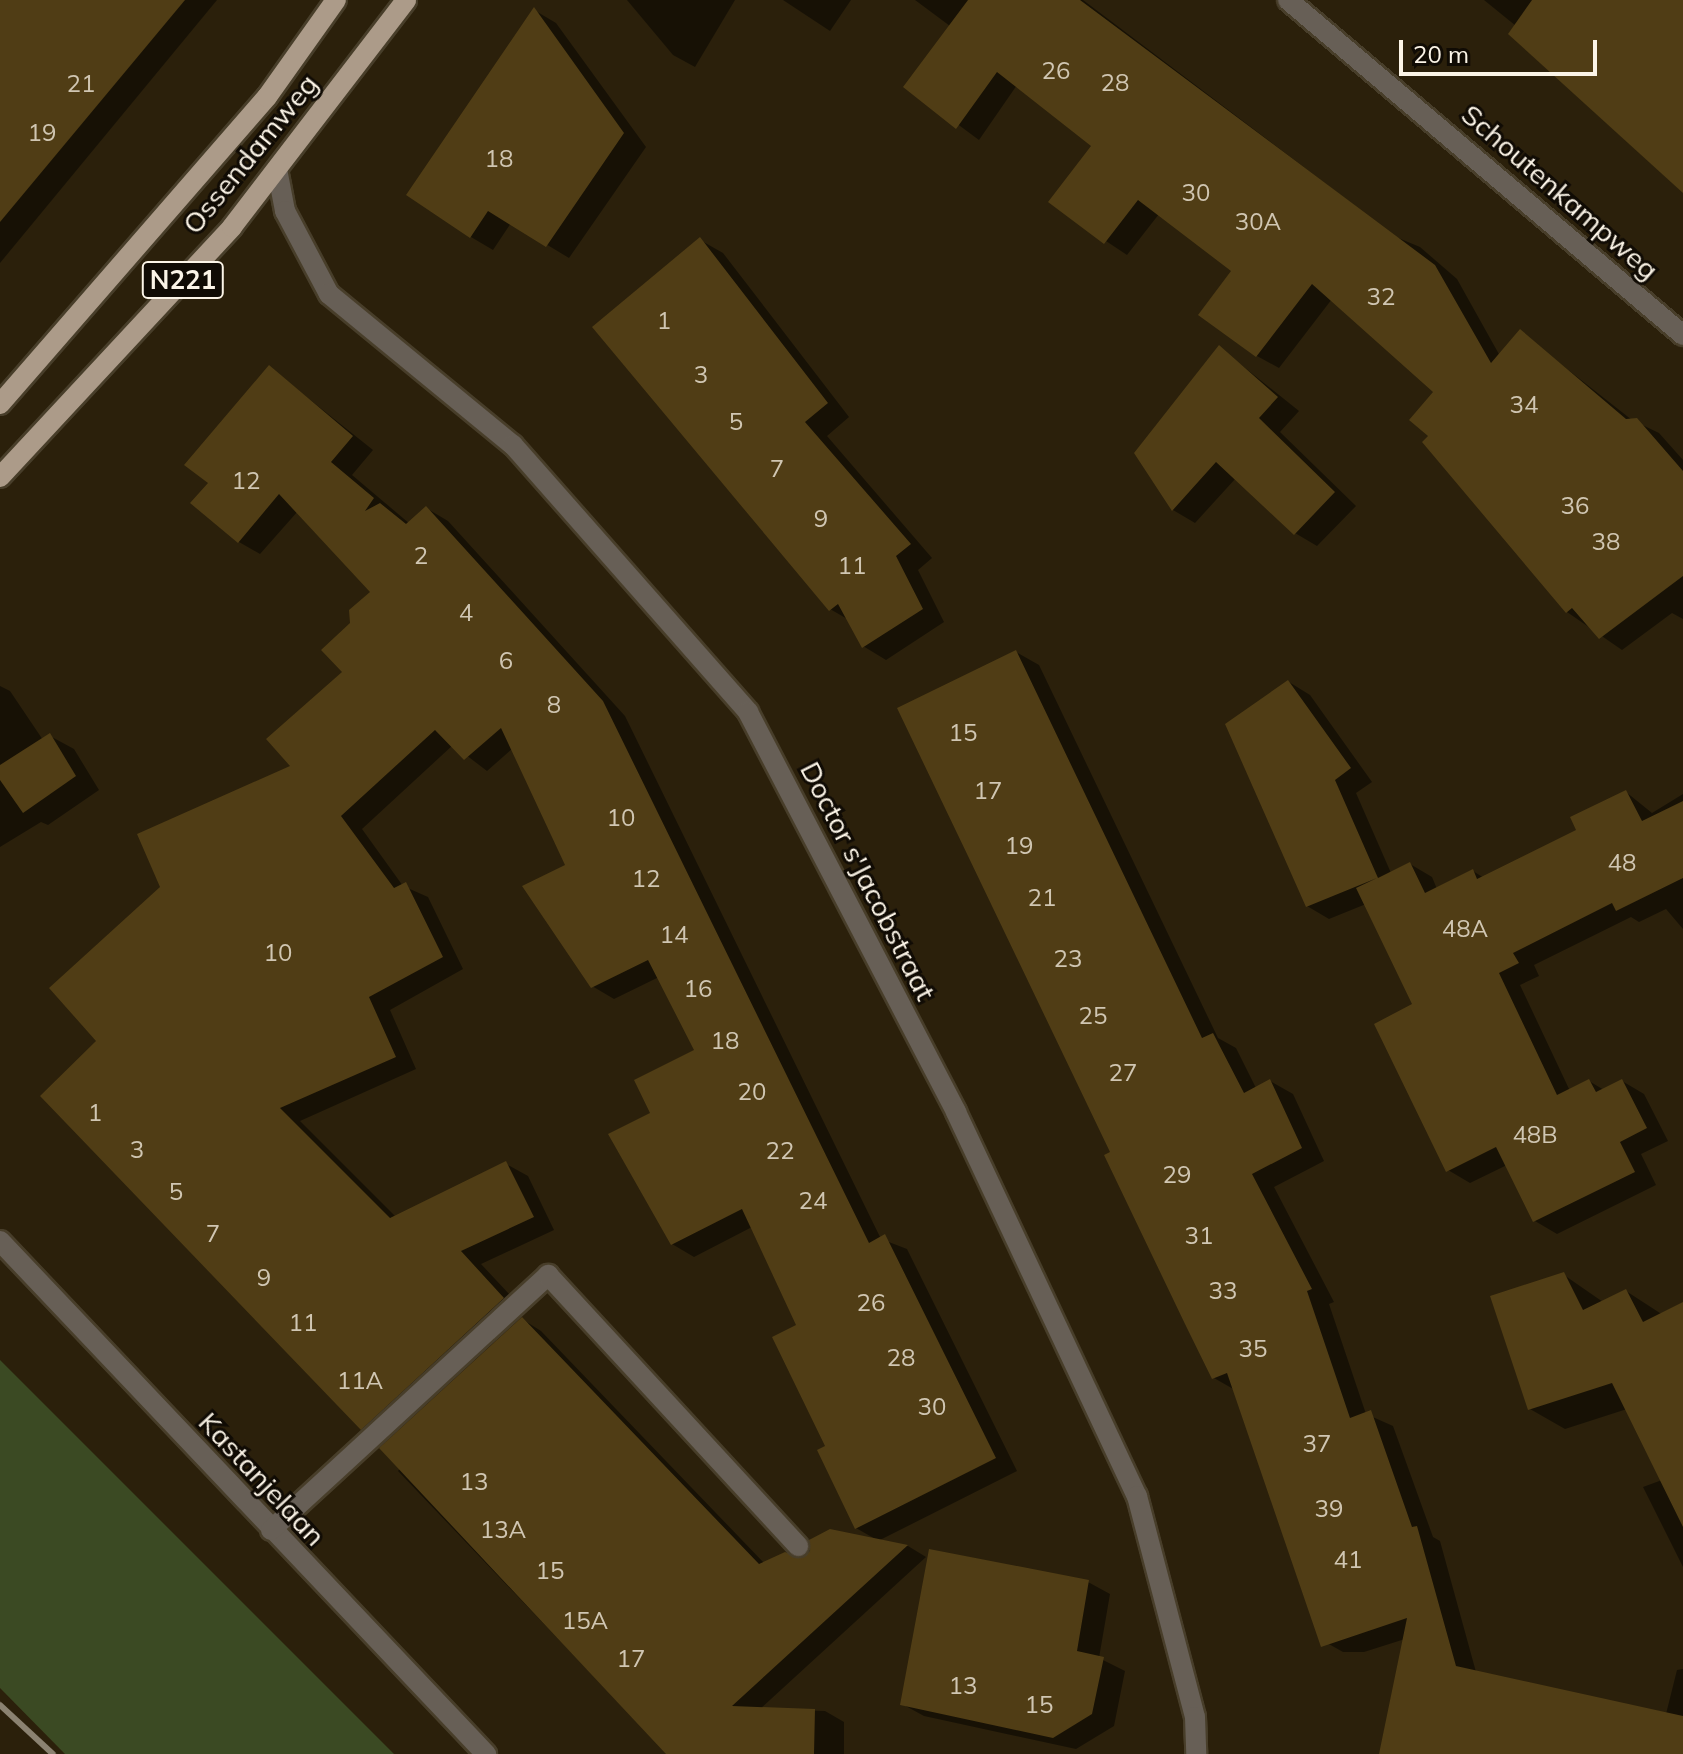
<!DOCTYPE html>
<style>
body{margin:0}
#map{position:relative;width:1683px;height:1754px;overflow:hidden;background:#2b200b;font-family:Mulish,sans-serif}
div>[style]{position:absolute}
.green>*{inset:0;background:#3b4a23}
.shadow>*{inset:0;background:#0007}
.building>*{inset:0;background:#503d15}
.roads{filter:drop-shadow(2px 0 #483e2a) drop-shadow(-2px 0 #483e2a) drop-shadow(0 2px #483e2a) drop-shadow(0 -2px #483e2a)}
.minor>*{height:20px;margin:-10px;padding:0 10px;transform-origin:10px;border-radius:10px;background:#675f56}
.major>*{height:20px;margin:-10px;padding:0 10px;transform-origin:10px;border-radius:10px;background:#ac9b89}
.rail>*{height:6px;margin:-3px;padding:0 3px;transform-origin:3px;border-radius:3px;background:#8b8271}
span{translate:-50% -50%;white-space:nowrap;text-align:center;line-height:1.15;-webkit-text-stroke:6px #100b04;paint-order:stroke}
.number-label{font-size:24px;color:#d0c6b2}
.number-label span{-webkit-text-stroke-width:0}
.shield-label span{padding:2px 6px;background:#100b04;border:2px solid;border-radius:6px;-webkit-text-stroke-width:0}
.shield-label{font-size:26px;color:#fbf4e7;font-weight:700}
.street-label{font-size:28px;color:#fbf4e7}
.scale{position:absolute;left:1399px;top:40px;width:198px;height:36px;box-sizing:border-box;border:4px solid #fbf4e7;border-top:0;padding-left:10px;font-size:24px;line-height:28px;white-space:nowrap;color:#fbf4e7;-webkit-text-stroke:6px #100b04;paint-order:stroke}
</style>
<div id="map">
<div class="green">
<div style="clip-path:polygon(0 1360px,394px 1754px,65px 1754px,0 1688px)"></div>
</div>
<div class="shadow">
<div style="clip-path:polygon(0 0,217px 0,0 263px)"></div>
<div style="clip-path:polygon(627px 0,735px 0,695px 67px,673px 55px)"></div>
<div style="clip-path:polygon(783px 0,851px 0,830px 31px)"></div>
<div style="clip-path:polygon(915px 0,1083px 0,1396px 237px,1420px 247px,1457px 279px,1500px 356px,1520px 332px,1632px 420px,1659px 433px,1683px 460px,1683px 619px,1672px 613px,1622px 650px,1567px 612px,1430px 435px,1436px 392px,1332px 299px,1279px 368px,1257px 356px,1234px 271px,1159px 214px,1127px 255px,1073px 219px,1094px 145px,1017px 85px,979px 140px,906px 86px,950px 26px)"></div>
<div style="clip-path:polygon(1484px 0,1683px 0,1683px 191px,1516px 26px)"></div>
<div style="clip-path:polygon(534px 10px,556px 23px,646px 147px,569px 258px,511px 223px,493px 250px,471px 237px)"></div>
<div style="clip-path:polygon(700px 240px,723px 253px,849px 417px,827px 436px,932px 558px,918px 570px,944px 622px,886px 660px,863px 646px,849px 620px,830px 609px)"></div>
<div style="clip-path:polygon(1219px 347px,1299px 411px,1280px 432px,1356px 506px,1317px 546px,1295px 533px,1236px 478px,1195px 523px,1173px 510px,1136px 453px)"></div>
<div style="clip-path:polygon(269px 367px,373px 450px,352px 475px,410px 524px,426px 508px,448px 521px,625px 716px,881px 1239px,907px 1249px,1017px 1471px,878px 1541px,908px 1546px,926px 1557px,760px 1709px,825px 1711px,844px 1722px,844px 1754px,668px 1754px,398px 1471px,522px 1319px,541px 1331px,765px 1564px,802px 1561px,877px 1540px,856px 1528px,828px 1447px,799px 1326px,752px 1227px,694px 1257px,672px 1244px,652px 1114px,697px 1051px,659px 977px,614px 999px,592px 986px,568px 866px,513px 748px,487px 771px,453px 745px,362px 829px,403px 886px,428px 897px,463px 969px,390px 1010px,416px 1069px,300px 1121px,396px 1217px,506px 1164px,528px 1176px,554px 1230px,481px 1264px,525px 1311px,384px 1441px,362px 1428px,99px 1041px,293px 767px,345px 673px,352px 624px,373px 592px,298px 511px,260px 554px,239px 542px,211px 483px)"></div>
<div style="clip-path:polygon(1016px 652px,1039px 665px,1218px 1038px,1236px 1048px,1256px 1088px,1270px 1081px,1293px 1094px,1324px 1161px,1274px 1187px,1334px 1302px,1329px 1304px,1366px 1414px,1393px 1426px,1433px 1537px,1440px 1541px,1476px 1672px,1666px 1714px,1677px 1670px,1683px 1669px,1683px 1754px,1381px 1754px,1405px 1639px,1364px 1652px,1343px 1652px,1320px 1639px,1235px 1390px,1214px 1378px,1113px 1153px)"></div>
<div style="clip-path:polygon(1289px 682px,1310px 695px,1372px 782px,1356px 793px,1391px 873px,1410px 864px,1432px 877px,1437px 889px,1473px 871px,1484px 878px,1578px 831px,1626px 792px,1652px 813px,1683px 794px,1683px 929px,1666px 909px,1639px 922px,1631px 917px,1534px 965px,1539px 976px,1520px 985px,1570px 1091px,1589px 1081px,1604px 1090px,1622px 1081px,1644px 1094px,1668px 1141px,1641px 1154px,1656px 1185px,1557px 1234px,1535px 1221px,1507px 1165px,1470px 1183px,1448px 1170px,1415px 1005px,1366px 904px,1329px 919px,1307px 906px)"></div>
<div style="clip-path:polygon(0 686px,10px 691px,43px 740px,50px 736px,74px 749px,99px 790px,48px 825px,41px 822px,0 847px)"></div>
<div style="clip-path:polygon(1564px 1275px,1603px 1302px,1626px 1291px,1663px 1315px,1683px 1305px,1683px 1567px,1643px 1487px,1662px 1480px,1627px 1409px,1565px 1429px,1530px 1409px)"></div>
<div style="clip-path:polygon(1088px 1582px,1110px 1594px,1099px 1658px,1125px 1671px,1114px 1726px,1076px 1749px,924px 1716px,902px 1704px)"></div>
</div>
<div class="building">
<div style="clip-path:polygon(0 0,185px 0,0 222px)"></div>
<div style="clip-path:polygon(968px 0,1080px 0,1435px 265px,1491px 363px,1520px 329px,1626px 419px,1637px 418px,1683px 471px,1683px 576px,1599px 639px,1572px 608px,1566px 613px,1422px 442px,1428px 436px,1409px 420px,1433px 392px,1312px 284px,1256px 357px,1198px 315px,1231px 271px,1138px 200px,1104px 244px,1048px 202px,1091px 146px,997px 72px,956px 129px,903px 87px)"></div>
<div style="clip-path:polygon(1532px 0,1683px 0,1683px 193px,1508px 34px)"></div>
<div style="clip-path:polygon(534px 7px,624px 133px,546px 247px,488px 211px,470px 238px,406px 195px)"></div>
<div style="clip-path:polygon(700px 237px,828px 403px,805px 422px,911px 544px,896px 556px,923px 609px,862px 648px,838px 604px,829px 611px,592px 327px)"></div>
<div style="clip-path:polygon(1219px 345px,1278px 397px,1259px 418px,1335px 492px,1294px 535px,1216px 462px,1172px 511px,1134px 453px)"></div>
<div style="clip-path:polygon(269px 365px,353px 436px,331px 462px,374px 498px,365px 511px,380px 503px,406px 524px,426px 506px,603px 701px,869px 1243px,885px 1234px,996px 1458px,855px 1529px,817px 1450px,825px 1446px,772px 1337px,796px 1325px,742px 1209px,671px 1245px,608px 1134px,650px 1113px,634px 1080px,694px 1050px,648px 960px,591px 988px,522px 886px,565px 865px,501px 728px,464px 760px,435px 730px,341px 816px,394px 888px,406px 882px,443px 957px,369px 997px,396px 1057px,280px 1108px,390px 1218px,506px 1161px,534px 1217px,461px 1251px,504px 1298px,361px 1430px,40px 1096px,96px 1041px,49px 988px,160px 887px,137px 834px,290px 766px,266px 739px,342px 672px,321px 650px,350px 623px,349px 610px,370px 592px,279px 494px,238px 543px,190px 503px,208px 483px,184px 465px)"></div>
<div style="clip-path:polygon(1016px 650px,1202px 1038px,1213px 1033px,1244px 1093px,1270px 1079px,1302px 1148px,1252px 1174px,1312px 1289px,1307px 1291px,1350px 1418px,1371px 1410px,1412px 1527px,1417px 1526px,1456px 1666px,1683px 1716px,1683px 1754px,1379px 1754px,1407px 1618px,1321px 1647px,1227px 1373px,1212px 1379px,1185px 1324px,1104px 1155px,1110px 1152px,897px 708px)"></div>
<div style="clip-path:polygon(1288px 680px,1351px 768px,1335px 780px,1378px 878px,1410px 862px,1425px 893px,1473px 869px,1477px 879px,1576px 830px,1570px 817px,1626px 790px,1642px 821px,1683px 801px,1683px 878px,1616px 911px,1612px 903px,1513px 953px,1519px 963px,1499px 973px,1557px 1095px,1589px 1079px,1596px 1092px,1622px 1079px,1647px 1128px,1620px 1142px,1635px 1172px,1533px 1222px,1496px 1147px,1446px 1172px,1374px 1024px,1412px 1004px,1356px 888px,1377px 878px,1306px 907px,1225px 724px)"></div>
<div style="clip-path:polygon(50px 733px,76px 776px,23px 813px,0 780px,0 765px)"></div>
<div style="clip-path:polygon(1564px 1272px,1583px 1310px,1626px 1289px,1643px 1322px,1683px 1302px,1683px 1527px,1612px 1383px,1528px 1410px,1490px 1296px)"></div>
<div style="clip-path:polygon(522px 1317px,759px 1564px,785px 1552px,802px 1558px,810px 1551px,809px 1540px,830px 1529px,908px 1545px,732px 1706px,815px 1709px,814px 1754px,666px 1754px,379px 1448px)"></div>
<div style="clip-path:polygon(929px 1549px,1089px 1580px,1077px 1651px,1104px 1657px,1092px 1714px,1053px 1738px,900px 1705px)"></div>
</div>
<div class="roads">
<div class="minor">
<div style="left:1288px;top:0;width:518px;rotate:40.3deg"></div>
<div style="left:277px;top:169px;width:43px;rotate:79.2deg"></div>
<div style="left:285px;top:211px;width:94px;rotate:62.1deg"></div>
<div style="left:329px;top:294px;width:238px;rotate:39.4deg"></div>
<div style="left:513px;top:445px;width:356px;rotate:48.6deg"></div>
<div style="left:748px;top:712px;width:451px;rotate:62.5deg"></div>
<div style="left:956px;top:1112px;width:425px;rotate:64.8deg"></div>
<div style="left:1137px;top:1496px;width:228px;rotate:75.3deg"></div>
<div style="left:1195px;top:1717px;width:37px;rotate:88deg"></div>
<div style="left:0;top:1241px;width:707px;rotate:46.55deg"></div>
<div style="left:271px;top:1530px;width:377px;rotate:-42.6deg"></div>
<div style="left:548px;top:1275px;width:369px;rotate:47.3deg"></div>
</div>
<div class="major">
<div style="left:0;top:404px;width:407px;rotate:-49deg"></div>
<div style="left:267px;top:97px;width:119px;rotate:-54.6deg"></div>
<div style="left:0;top:477px;width:341px;rotate:-47.1deg"></div>
<div style="left:232px;top:227px;width:286px;rotate:-52.5deg"></div>
</div>
</div>
<div class="rail">
<div style="left:0;top:1705px;width:72px;rotate:42.8deg"></div>
</div>
<div class="number-label">
<span style="left:1056px;top:71px">26</span>
<span style="left:1115px;top:83px">28</span>
<span style="left:81px;top:84px">21</span>
<span style="left:42px;top:133px">19</span>
<span style="left:499px;top:159px">18</span>
<span style="left:1196px;top:193px">30</span>
<span style="left:1258px;top:222px">30A</span>
<span style="left:1381px;top:297px">32</span>
<span style="left:664px;top:321px">1</span>
<span style="left:701px;top:375px">3</span>
<span style="left:1524px;top:405px">34</span>
<span style="left:736px;top:422px">5</span>
<span style="left:777px;top:469px">7</span>
<span style="left:246px;top:481px">12</span>
<span style="left:1575px;top:506px">36</span>
<span style="left:821px;top:519px">9</span>
<span style="left:1606px;top:542px">38</span>
<span style="left:421px;top:556px">2</span>
<span style="left:852px;top:566px">11</span>
<span style="left:466px;top:613px">4</span>
<span style="left:506px;top:661px">6</span>
<span style="left:554px;top:705px">8</span>
<span style="left:963px;top:733px">15</span>
<span style="left:988px;top:791px">17</span>
<span style="left:621px;top:818px">10</span>
<span style="left:1019px;top:846px">19</span>
<span style="left:1622px;top:863px">48</span>
<span style="left:646px;top:879px">12</span>
<span style="left:1042px;top:898px">21</span>
<span style="left:1465px;top:929px">48A</span>
<span style="left:674px;top:935px">14</span>
<span style="left:278px;top:953px">10</span>
<span style="left:1068px;top:959px">23</span>
<span style="left:698px;top:989px">16</span>
<span style="left:1093px;top:1016px">25</span>
<span style="left:725px;top:1041px">18</span>
<span style="left:1123px;top:1073px">27</span>
<span style="left:752px;top:1092px">20</span>
<span style="left:95px;top:1113px">1</span>
<span style="left:1535px;top:1135px">48B</span>
<span style="left:137px;top:1150px">3</span>
<span style="left:780px;top:1151px">22</span>
<span style="left:1177px;top:1175px">29</span>
<span style="left:176px;top:1192px">5</span>
<span style="left:813px;top:1201px">24</span>
<span style="left:213px;top:1234px">7</span>
<span style="left:1199px;top:1236px">31</span>
<span style="left:264px;top:1278px">9</span>
<span style="left:1223px;top:1291px">33</span>
<span style="left:871px;top:1303px">26</span>
<span style="left:303px;top:1323px">11</span>
<span style="left:1253px;top:1349px">35</span>
<span style="left:901px;top:1358px">28</span>
<span style="left:360px;top:1381px">11A</span>
<span style="left:932px;top:1407px">30</span>
<span style="left:1317px;top:1444px">37</span>
<span style="left:474px;top:1482px">13</span>
<span style="left:1329px;top:1509px">39</span>
<span style="left:503px;top:1530px">13A</span>
<span style="left:1348px;top:1560px">41</span>
<span style="left:550px;top:1571px">15</span>
<span style="left:585px;top:1621px">15A</span>
<span style="left:631px;top:1659px">17</span>
<span style="left:963px;top:1686px">13</span>
<span style="left:1039px;top:1705px">15</span>
</div>
<div class="shield-label">
<span style="left:183px;top:280px">N221</span>
</div>
<div class="street-label">
<span style="left:250px;top:154px;rotate:-51deg">Ossendamweg</span>
<span style="left:1560px;top:192px;rotate:41deg">Schoutenkampweg</span>
<span style="left:868px;top:881px;rotate:63deg">Doctor s'Jacobstraat</span>
<span style="left:262px;top:1479px;rotate:47deg">Kastanjelaan</span>
</div>
<div class="scale">20 m</div>
</div>
